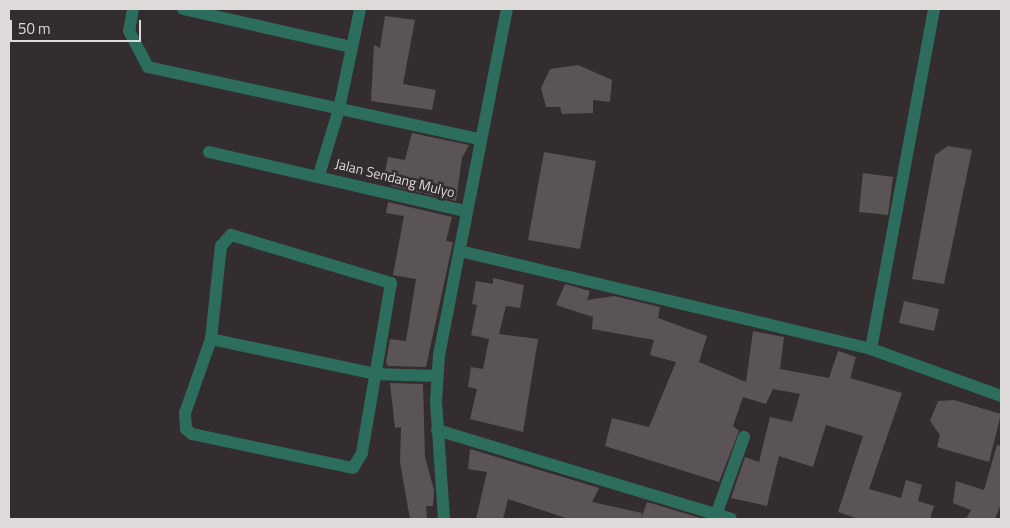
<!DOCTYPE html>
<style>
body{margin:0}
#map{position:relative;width:1010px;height:528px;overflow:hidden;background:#342d2f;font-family:"Titillium Web",sans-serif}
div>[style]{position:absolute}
.building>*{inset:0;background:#5b5456}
.minor>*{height:12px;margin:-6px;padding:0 6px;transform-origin:6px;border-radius:6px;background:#2c6d5d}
span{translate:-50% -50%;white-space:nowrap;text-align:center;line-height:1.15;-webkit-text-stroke:5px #342d2f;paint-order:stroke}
.street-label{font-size:14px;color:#dedada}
.frame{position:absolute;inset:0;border:10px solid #dedada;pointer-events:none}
.scale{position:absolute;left:10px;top:20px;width:131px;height:22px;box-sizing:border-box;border:2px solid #dedada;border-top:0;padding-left:6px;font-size:15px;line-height:18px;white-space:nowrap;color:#dedada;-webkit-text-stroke:4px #342d2f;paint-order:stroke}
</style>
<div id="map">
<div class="building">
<div style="clip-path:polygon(385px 16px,415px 20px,403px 84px,436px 90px,432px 110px,371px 101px,374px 45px,380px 48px)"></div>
<div style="clip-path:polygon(578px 65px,612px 80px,610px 102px,593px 100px,593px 113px,562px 114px,560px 107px,546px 107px,541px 88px,550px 69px)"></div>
<div style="clip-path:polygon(412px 133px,469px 145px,462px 158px,456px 201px,391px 186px,392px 179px,384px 177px,388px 157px,405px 160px)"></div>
<div style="clip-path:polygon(948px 146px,972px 150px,944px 284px,912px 279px,935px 155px)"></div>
<div style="clip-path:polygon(544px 152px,596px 161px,580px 249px,528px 240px)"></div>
<div style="clip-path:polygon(863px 173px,893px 177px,888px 215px,859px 212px)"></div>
<div style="clip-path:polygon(388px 202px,452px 217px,446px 241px,453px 242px,426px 367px,388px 366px,386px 362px,390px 339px,406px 341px,416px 279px,393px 275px,404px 216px,386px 213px)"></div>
<div style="clip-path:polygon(493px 278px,524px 285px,520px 308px,506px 306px,499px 334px,538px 339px,523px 432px,470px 419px,477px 389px,468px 387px,471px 367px,483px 369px,489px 339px,471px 335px,477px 305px,472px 304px,476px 281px,493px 284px)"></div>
<div style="clip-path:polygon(565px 284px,590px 291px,587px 300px,614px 296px,660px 307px,658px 318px,707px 336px,699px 362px,746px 382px,753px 331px,784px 337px,780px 369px,829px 378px,838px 351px,856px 357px,850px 378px,902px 393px,869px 489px,901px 498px,906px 480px,922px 485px,918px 501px,934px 506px,930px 519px,859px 519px,838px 512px,863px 436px,826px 425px,813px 467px,779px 456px,767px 506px,731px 498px,745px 457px,759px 462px,770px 417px,792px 422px,800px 394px,773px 389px,766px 404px,743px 397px,733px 426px,739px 431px,719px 482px,605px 446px,612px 418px,649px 427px,676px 362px,650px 355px,654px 340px,592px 329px,593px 317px,556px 305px)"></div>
<div style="clip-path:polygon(904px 301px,939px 309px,934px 331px,899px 323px)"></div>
<div style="clip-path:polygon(390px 383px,423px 384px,425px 457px,434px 490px,433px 506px,426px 506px,427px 519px,410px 519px,400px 462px,401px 427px,395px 428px)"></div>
<div style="clip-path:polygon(954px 400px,1001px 414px,989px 462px,937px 447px,940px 435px,930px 421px,938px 401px)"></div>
<div style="clip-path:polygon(997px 445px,1001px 446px,1001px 504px,995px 519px,966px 519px,971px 510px,953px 503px,956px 481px,984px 490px)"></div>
<div style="clip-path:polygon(470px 449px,599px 488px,592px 502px,642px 513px,641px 519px,647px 502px,704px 519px,569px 519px,508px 499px,503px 519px,476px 519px,487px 472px,468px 469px)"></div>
</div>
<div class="minor">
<div style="left:133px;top:9px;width:22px;rotate:100deg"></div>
<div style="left:129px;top:31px;width:41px;rotate:62.2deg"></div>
<div style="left:148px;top:67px;width:339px;rotate:12.3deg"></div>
<div style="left:183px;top:9px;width:173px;rotate:12.7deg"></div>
<div style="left:209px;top:152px;width:262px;rotate:13deg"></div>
<div style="left:319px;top:175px;width:69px;rotate:-73.1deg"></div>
<div style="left:339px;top:109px;width:102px;rotate:-78.1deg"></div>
<div style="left:231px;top:235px;width:167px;rotate:16.7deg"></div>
<div style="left:391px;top:283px;width:172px;rotate:99.7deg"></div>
<div style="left:362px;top:453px;width:17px;rotate:121deg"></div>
<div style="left:353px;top:468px;width:165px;rotate:-168.1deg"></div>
<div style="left:192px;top:434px;width:8px;rotate:-140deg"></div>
<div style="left:186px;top:429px;width:16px;rotate:-94deg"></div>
<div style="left:185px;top:413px;width:78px;rotate:-70.6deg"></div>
<div style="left:211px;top:339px;width:94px;rotate:-83.9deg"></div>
<div style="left:221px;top:246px;width:15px;rotate:-48deg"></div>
<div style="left:460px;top:251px;width:423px;rotate:13.4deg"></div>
<div style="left:871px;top:349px;width:138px;rotate:19.9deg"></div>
<div style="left:211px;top:339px;width:168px;rotate:12deg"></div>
<div style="left:375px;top:374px;width:62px;rotate:1.8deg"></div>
<div style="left:871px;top:349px;width:346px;rotate:-79.5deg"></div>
<div style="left:437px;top:430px;width:307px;rotate:16.8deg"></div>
<div style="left:716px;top:515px;width:83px;rotate:-70.3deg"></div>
<div style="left:444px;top:519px;width:118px;rotate:-93.9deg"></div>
<div style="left:436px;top:401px;width:46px;rotate:-86.3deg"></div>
<div style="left:439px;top:355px;width:353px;rotate:-78.9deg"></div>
</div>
<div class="street-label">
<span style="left:395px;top:178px;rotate:14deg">Jalan Sendang Mulyo</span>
</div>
<div class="frame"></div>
<div class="scale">50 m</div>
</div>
